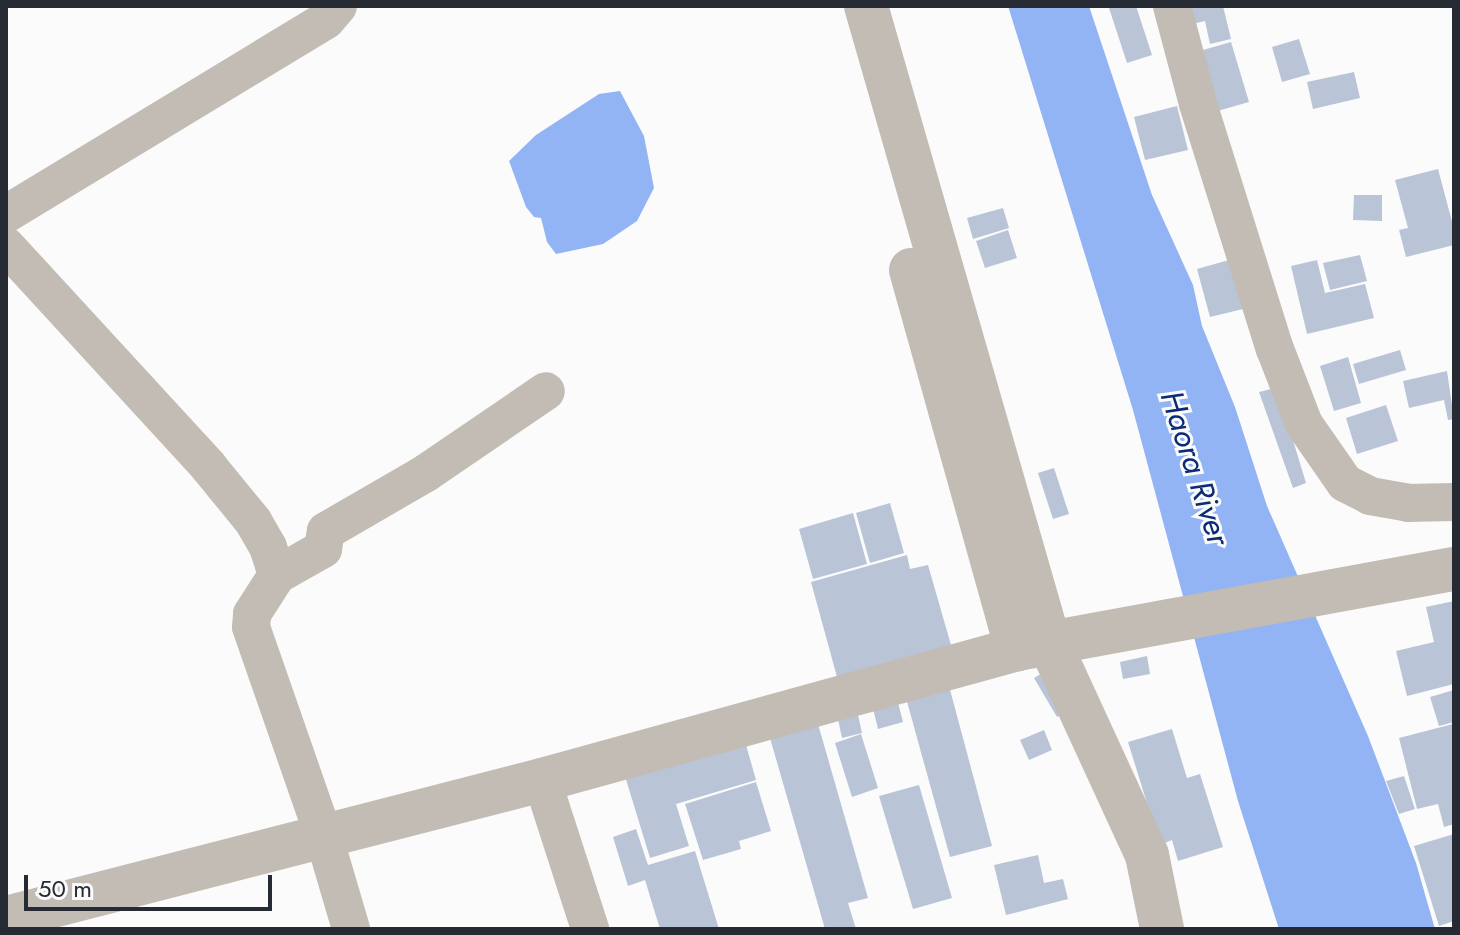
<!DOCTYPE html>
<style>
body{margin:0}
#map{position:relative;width:1460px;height:935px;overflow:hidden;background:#fbfbfb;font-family:Jost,sans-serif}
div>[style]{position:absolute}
.water>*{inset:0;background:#92b4f5}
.building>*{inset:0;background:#b9c4d7}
.minor>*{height:38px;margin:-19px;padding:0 19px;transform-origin:19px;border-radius:19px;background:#c2bcb4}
.tertiary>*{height:44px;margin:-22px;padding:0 22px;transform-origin:22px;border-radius:22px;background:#c2bcb4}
span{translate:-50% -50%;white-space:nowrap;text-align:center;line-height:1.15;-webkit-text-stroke:6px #fbfbfb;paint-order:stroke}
.water-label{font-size:32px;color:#0b2c74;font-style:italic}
.frame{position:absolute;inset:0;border:8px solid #262a32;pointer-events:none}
.scale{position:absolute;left:24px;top:875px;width:248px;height:36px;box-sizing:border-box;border:4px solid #262a32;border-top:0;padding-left:10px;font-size:24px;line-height:28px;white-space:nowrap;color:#262a32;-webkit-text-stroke:6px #fbfbfb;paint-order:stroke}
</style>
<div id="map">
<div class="water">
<div style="clip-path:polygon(1008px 6px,1089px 6px,1152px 195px,1193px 285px,1202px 326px,1235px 407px,1267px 506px,1368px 736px,1416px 863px,1435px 929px,1279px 929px,1238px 801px,1133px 410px)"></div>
<div style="clip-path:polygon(620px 91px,644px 136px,654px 188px,637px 221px,603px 244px,556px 254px,547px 242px,541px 218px,534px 217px,526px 207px,509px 161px,536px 135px,599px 94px)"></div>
</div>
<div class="building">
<div style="clip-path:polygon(1116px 6px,1136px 6px,1152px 55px,1127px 63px,1109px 8px)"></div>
<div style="clip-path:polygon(1174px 6px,1223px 6px,1231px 39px,1210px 44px,1205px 21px,1179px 27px)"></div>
<div style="clip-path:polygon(1299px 39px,1310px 74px,1282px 82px,1272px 47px)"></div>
<div style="clip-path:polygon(1231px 42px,1249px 102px,1207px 114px,1189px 54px)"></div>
<div style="clip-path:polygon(1354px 72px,1360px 98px,1313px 109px,1307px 82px)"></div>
<div style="clip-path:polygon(1177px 106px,1188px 150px,1145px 160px,1134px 117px)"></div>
<div style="clip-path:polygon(1438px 169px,1454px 229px,1454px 245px,1406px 257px,1399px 230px,1408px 228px,1395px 180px)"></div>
<div style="clip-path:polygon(1354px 195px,1382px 195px,1382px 221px,1353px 220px)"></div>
<div style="clip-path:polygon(1003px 208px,1009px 228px,973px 239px,967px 218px)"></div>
<div style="clip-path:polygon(1008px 230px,1017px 258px,985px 268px,976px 241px)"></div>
<div style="clip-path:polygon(1360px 255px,1367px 281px,1330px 290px,1323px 263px)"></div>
<div style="clip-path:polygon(1229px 260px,1243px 309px,1210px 317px,1197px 269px)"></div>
<div style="clip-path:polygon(1317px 260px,1325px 293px,1365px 284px,1374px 318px,1307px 334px,1291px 266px)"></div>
<div style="clip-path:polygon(1400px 350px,1406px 370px,1359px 384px,1353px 364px)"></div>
<div style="clip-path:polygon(1348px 357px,1361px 403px,1334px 411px,1320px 366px)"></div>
<div style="clip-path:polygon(1447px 371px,1454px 419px,1448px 420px,1444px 400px,1409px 408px,1403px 381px)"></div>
<div style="clip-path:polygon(1286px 385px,1285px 414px,1306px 483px,1293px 488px,1259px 392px)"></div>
<div style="clip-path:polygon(1386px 405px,1398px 441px,1357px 454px,1346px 418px)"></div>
<div style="clip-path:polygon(1054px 468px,1069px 514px,1053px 519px,1038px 473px)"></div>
<div style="clip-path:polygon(890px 503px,904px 553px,870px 563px,856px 513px)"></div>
<div style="clip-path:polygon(853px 513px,867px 564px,813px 579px,799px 529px)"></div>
<div style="clip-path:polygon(907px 555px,910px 569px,928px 565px,951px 645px,837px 677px,811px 582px)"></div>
<div style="clip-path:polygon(1454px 601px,1454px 684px,1407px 696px,1396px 651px,1434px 642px,1426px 607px)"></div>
<div style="clip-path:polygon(1147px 656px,1150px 674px,1123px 679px,1120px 662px)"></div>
<div style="clip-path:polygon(1051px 668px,1074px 707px,1057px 717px,1034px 678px)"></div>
<div style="clip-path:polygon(949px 686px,992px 846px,950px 857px,906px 698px)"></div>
<div style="clip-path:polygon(1454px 690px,1454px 722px,1439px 726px,1430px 697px)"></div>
<div style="clip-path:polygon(896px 695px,903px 722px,878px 729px,871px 700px)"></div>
<div style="clip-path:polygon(856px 706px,862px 733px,842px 738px,836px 710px)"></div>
<div style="clip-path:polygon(818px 724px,868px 898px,848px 903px,856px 929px,825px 929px,770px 738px)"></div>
<div style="clip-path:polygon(1453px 724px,1454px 824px,1444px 827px,1438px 804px,1417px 809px,1399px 738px)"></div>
<div style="clip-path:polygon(1172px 729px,1187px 778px,1200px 774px,1223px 847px,1178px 861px,1172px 840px,1160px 845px,1128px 742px)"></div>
<div style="clip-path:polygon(1044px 730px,1052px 750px,1029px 760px,1020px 740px)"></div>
<div style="clip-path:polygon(861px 734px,878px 788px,852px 797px,835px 743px)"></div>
<div style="clip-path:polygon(744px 738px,756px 780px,676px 804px,689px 846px,650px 858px,624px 773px)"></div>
<div style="clip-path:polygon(1404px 776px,1415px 809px,1399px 814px,1386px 781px)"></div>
<div style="clip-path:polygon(756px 782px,771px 831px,739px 841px,741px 849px,703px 860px,685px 804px)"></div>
<div style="clip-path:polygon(919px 785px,952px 898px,913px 909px,879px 796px)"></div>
<div style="clip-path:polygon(636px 829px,648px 865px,695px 851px,719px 929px,660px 929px,645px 880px,628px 886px,613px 837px)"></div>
<div style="clip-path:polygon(1454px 834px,1454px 921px,1439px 926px,1414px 846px)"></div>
<div style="clip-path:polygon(1038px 855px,1044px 883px,1063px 879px,1068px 899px,1006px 915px,994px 865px)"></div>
</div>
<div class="minor">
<div style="left:1172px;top:6px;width:101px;rotate:75.1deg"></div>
<div style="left:1198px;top:104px;width:257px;rotate:72.6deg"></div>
<div style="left:1275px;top:349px;width:80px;rotate:68.9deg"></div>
<div style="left:1304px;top:424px;width:72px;rotate:55.2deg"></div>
<div style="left:1345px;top:483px;width:28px;rotate:27deg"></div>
<div style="left:1370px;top:496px;width:39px;rotate:10deg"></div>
<div style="left:1408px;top:503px;width:46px;rotate:-1.2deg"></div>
<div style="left:6px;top:214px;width:374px;rotate:-31.2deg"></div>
<div style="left:326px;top:20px;width:18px;rotate:-49deg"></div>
<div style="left:6px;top:246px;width:299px;rotate:47.4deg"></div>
<div style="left:208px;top:466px;width:71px;rotate:50.7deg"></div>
<div style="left:253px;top:521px;width:30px;rotate:60deg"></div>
<div style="left:268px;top:547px;width:29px;rotate:72deg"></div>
<div style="left:277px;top:575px;width:46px;rotate:122.7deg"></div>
<div style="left:252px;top:614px;width:13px;rotate:94deg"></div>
<div style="left:251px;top:627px;width:222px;rotate:70.8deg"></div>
<div style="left:324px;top:837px;width:96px;rotate:73.6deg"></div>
<div style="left:277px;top:575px;width:53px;rotate:-29.5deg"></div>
<div style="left:323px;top:549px;width:18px;rotate:-81deg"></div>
<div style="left:326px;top:531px;width:116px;rotate:-30.1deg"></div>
<div style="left:426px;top:473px;width:145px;rotate:-34.3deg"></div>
<div style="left:542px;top:780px;width:157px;rotate:72.1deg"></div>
</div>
<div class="tertiary">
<div style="left:866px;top:6px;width:662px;rotate:73.95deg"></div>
<div style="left:1049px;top:642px;width:234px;rotate:65.3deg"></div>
<div style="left:1147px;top:855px;width:76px;rotate:78.5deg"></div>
<div style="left:911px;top:270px;width:394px;rotate:74.4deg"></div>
<div style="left:6px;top:918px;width:553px;rotate:-14.44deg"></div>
<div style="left:542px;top:780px;width:493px;rotate:-15.4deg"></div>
<div style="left:1017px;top:649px;width:444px;rotate:-10.4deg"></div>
</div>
<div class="water-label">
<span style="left:1195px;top:468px;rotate:72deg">Haora River</span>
</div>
<div class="frame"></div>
<div class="scale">50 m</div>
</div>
